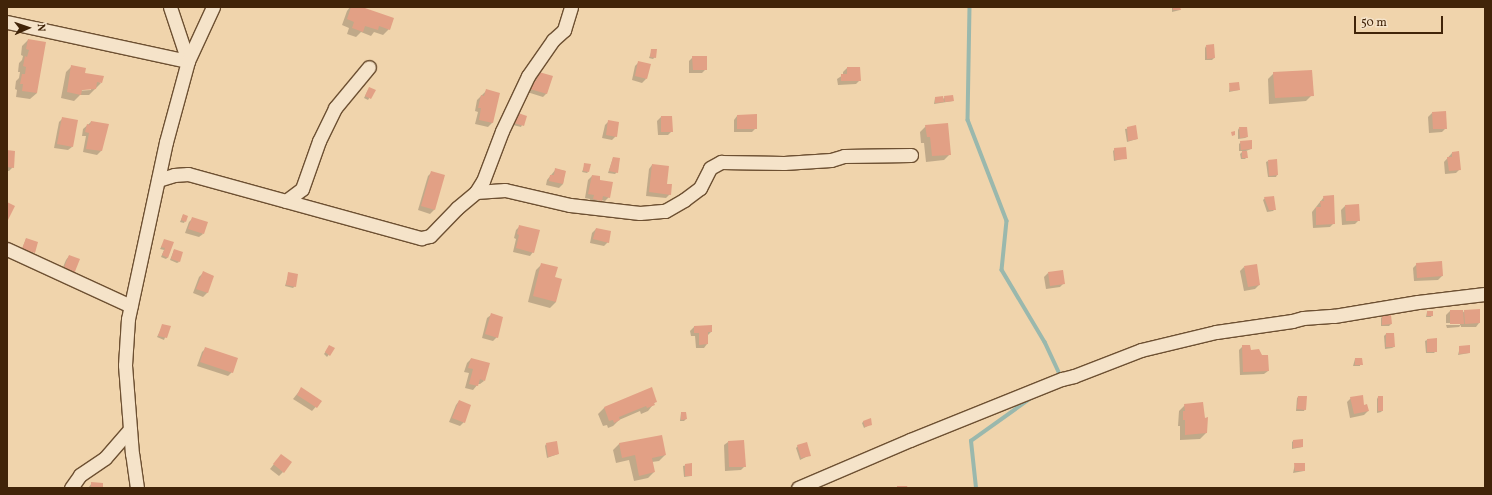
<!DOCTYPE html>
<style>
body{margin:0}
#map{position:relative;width:1492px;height:495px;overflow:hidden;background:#f0d4ac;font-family:Vollkorn,serif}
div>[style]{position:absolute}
.shadow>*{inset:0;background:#0003}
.stream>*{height:3.5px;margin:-1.75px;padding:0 1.75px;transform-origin:1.75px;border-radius:1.75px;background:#9ab8ad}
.building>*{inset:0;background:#e2a085}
.roads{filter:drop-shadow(1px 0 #6d5032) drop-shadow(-1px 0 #6d5032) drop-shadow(0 1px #6d5032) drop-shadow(0 -1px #6d5032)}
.minor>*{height:13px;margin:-6.5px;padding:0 6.5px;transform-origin:6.5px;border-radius:6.5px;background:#f5e3c9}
span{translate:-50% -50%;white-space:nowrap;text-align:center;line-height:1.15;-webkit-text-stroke:4px #f5e3c9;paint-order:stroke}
.frame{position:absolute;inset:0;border:8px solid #412409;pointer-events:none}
.north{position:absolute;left:8px;top:8px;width:40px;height:40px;-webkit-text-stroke:3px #f5e3c9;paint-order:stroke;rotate:88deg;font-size:11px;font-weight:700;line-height:16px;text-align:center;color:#412409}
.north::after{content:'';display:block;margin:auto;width:14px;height:18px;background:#412409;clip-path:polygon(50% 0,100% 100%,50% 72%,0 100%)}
.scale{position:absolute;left:1354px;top:16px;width:89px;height:18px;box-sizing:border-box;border:2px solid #412409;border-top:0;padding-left:5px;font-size:12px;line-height:14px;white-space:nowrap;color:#412409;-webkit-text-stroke:3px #f5e3c9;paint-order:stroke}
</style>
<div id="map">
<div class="shadow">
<div style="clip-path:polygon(350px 7px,359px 7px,389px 29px,383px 35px,374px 32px,371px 36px,361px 32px,356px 37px,347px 34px,349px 28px,342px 25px,347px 11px)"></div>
<div style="clip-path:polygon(1172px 7px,1179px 7px,1180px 10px,1172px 12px)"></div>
<div style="clip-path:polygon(28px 40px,37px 93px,30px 99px,16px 97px,17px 90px,15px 89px,16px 81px,19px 78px,20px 72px,18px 72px,19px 63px,22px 60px,23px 56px,21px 55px,22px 46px)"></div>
<div style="clip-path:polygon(1206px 46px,1214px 58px,1212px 60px,1205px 60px,1205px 48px)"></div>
<div style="clip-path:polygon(652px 50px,655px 57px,653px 59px,649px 58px)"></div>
<div style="clip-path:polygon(693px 57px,706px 69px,702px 73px,689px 73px,689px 61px)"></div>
<div style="clip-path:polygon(639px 62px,646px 79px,642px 83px,632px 80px,635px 66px)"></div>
<div style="clip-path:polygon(evenodd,72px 66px,101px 83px,89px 95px,80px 95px,74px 101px,61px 98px,66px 72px,72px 66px,91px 88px,91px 90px,77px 91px,91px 88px)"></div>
<div style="clip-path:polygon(847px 68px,860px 80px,856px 84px,838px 85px,837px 79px,843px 75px,843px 72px)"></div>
<div style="clip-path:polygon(539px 73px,547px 93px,543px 97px,527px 92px,533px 81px,534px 81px)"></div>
<div style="clip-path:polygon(1274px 73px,1312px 95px,1306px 101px,1269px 104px,1268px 79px)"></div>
<div style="clip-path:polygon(1230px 84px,1239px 90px,1229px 92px)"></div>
<div style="clip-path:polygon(368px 90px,374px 90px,368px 100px,364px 98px)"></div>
<div style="clip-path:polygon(486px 91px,499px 94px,492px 123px,488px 127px,475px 124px,478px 112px,475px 111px,477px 100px)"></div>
<div style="clip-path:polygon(945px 97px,953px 101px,934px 104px,935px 98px,943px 99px)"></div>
<div style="clip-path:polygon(1432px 113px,1446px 128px,1442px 132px,1429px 133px,1428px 117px)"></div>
<div style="clip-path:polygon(518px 114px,526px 117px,521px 127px,513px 125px)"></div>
<div style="clip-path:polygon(737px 116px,756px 128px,752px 132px,734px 132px,734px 120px)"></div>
<div style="clip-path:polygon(661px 117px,672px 131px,668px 135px,658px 135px,657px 121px)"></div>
<div style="clip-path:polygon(63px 118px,72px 147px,68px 150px,54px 148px,59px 122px)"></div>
<div style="clip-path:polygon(609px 121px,616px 136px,612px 140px,602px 138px,605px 125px)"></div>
<div style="clip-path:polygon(91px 122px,107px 125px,101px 151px,97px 155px,83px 152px,86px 136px,82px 136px,83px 129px)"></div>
<div style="clip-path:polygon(926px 126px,950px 154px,944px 160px,926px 162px,924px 143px,921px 143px,920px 132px)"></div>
<div style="clip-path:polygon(1135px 127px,1137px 139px,1127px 142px,1125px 129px)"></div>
<div style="clip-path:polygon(1239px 128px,1247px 137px,1245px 138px,1238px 139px,1238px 130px)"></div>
<div style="clip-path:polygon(1241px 142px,1251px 149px,1246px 151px,1247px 157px,1245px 159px,1241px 159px,1240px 154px,1243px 151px,1239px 151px,1239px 144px)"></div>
<div style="clip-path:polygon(1115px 149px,1126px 158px,1114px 161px,1113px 151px)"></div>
<div style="clip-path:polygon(7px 151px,13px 167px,9px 171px,7px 171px)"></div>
<div style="clip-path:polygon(1452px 153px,1460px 169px,1456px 173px,1445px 174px,1444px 162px)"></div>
<div style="clip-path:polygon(613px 158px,617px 172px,615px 174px,608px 173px)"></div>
<div style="clip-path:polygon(1268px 161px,1277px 175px,1276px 177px,1268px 177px,1266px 162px)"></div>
<div style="clip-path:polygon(585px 164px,588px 172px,587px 173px,582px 172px)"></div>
<div style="clip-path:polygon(652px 165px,666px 185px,670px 194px,666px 198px,646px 196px,649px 169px)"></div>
<div style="clip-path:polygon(556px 169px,565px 171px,563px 184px,559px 188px,546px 185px,547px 180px)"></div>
<div style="clip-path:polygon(432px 172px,434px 210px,430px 214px,418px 210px,428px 176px)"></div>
<div style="clip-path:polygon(592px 176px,599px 181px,609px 197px,605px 201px,601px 200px,597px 204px,589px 203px,590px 199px,585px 198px,588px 180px)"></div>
<div style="clip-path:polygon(1324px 197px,1334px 223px,1330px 227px,1313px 228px,1312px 212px)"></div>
<div style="clip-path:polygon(1265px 198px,1275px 209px,1273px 211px,1267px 212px,1263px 200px)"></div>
<div style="clip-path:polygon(1345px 206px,1359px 220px,1355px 224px,1342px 225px,1341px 210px)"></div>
<div style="clip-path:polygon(183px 215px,185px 221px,184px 223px,180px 222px)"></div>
<div style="clip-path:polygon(193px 218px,203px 234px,199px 237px,185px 233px,189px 222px)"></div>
<div style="clip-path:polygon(520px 226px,533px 252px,530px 256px,513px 252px,516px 239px,514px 238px,516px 230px)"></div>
<div style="clip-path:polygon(596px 229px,608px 242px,604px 246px,590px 243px,592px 233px)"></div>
<div style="clip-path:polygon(26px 239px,37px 243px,32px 255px,21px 251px)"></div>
<div style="clip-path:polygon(165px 240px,168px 257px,166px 259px,161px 257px,164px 250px,160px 249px)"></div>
<div style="clip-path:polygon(174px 250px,179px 262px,177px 263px,170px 260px)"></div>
<div style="clip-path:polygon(69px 256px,79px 260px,60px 274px,66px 260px)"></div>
<div style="clip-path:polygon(542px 264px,554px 278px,556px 302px,550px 308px,528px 302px,536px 270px)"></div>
<div style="clip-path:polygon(1417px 264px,1442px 276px,1438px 280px,1414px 281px,1413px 268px)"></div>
<div style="clip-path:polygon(1244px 267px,1259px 285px,1255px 289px,1244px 291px,1240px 271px)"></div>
<div style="clip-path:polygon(203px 273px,213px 276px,207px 293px,203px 297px,193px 293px,199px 277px)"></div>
<div style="clip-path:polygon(289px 273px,295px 286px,293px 288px,285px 286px)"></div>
<div style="clip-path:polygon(1048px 273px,1064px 283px,1060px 287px,1046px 289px,1044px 277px)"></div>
<div style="clip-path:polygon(1450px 311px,1462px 313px,1465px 311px,1479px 323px,1476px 327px,1461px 327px,1461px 325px,1459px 327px,1447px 328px,1446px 325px,1460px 325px,1460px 323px,1446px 323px,1446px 315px)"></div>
<div style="clip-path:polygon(1427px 312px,1432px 315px,1431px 317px,1426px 317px)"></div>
<div style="clip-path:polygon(491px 315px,497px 337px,493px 341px,482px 338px,487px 318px)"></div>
<div style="clip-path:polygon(1382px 317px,1391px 324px,1389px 326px,1381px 326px,1381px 318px)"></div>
<div style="clip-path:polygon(163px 325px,169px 327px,164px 340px,157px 337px)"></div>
<div style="clip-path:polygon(694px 327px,711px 332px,707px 336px,707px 344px,704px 348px,696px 348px,695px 336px,691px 336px,690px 331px)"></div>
<div style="clip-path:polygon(1386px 334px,1394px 347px,1392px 348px,1385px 349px,1384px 336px)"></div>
<div style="clip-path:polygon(1427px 340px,1436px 351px,1434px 353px,1426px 353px,1425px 341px)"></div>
<div style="clip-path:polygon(1243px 346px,1250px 351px,1268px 371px,1264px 374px,1240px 375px,1239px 350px)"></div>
<div style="clip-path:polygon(1460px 347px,1469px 353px,1458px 355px)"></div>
<div style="clip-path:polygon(328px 348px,333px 349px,327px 357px,324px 354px)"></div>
<div style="clip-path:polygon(205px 349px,232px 372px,228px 376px,197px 366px,202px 352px)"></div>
<div style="clip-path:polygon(471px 359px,484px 381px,480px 384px,478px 384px,473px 390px,465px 388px,469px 373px,464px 372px,467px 363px)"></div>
<div style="clip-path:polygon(1355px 359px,1361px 359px,1360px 366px,1353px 366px)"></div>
<div style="clip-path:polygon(301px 389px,321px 401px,312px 411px,293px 399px)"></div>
<div style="clip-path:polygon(1298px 397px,1305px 409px,1304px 411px,1296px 411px,1297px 398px)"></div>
<div style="clip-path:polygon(1378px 397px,1382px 411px,1381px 412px,1377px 413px,1377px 399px)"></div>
<div style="clip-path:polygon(1351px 398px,1364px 406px,1368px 411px,1364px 415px,1350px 418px,1347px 402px)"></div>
<div style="clip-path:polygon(459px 401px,464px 422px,460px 426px,449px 422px,456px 405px)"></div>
<div style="clip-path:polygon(656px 401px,648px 411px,641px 414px,640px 411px,619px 420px,613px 426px,608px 428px,607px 425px,603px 426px,598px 414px,604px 408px)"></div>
<div style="clip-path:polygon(1185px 405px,1206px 433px,1200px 439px,1180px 440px,1180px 426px,1178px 426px,1179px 411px)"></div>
<div style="clip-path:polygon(681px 413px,686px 419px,684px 421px,680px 421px)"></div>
<div style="clip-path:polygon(864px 421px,871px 424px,864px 428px,862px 423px)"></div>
<div style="clip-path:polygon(661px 436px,665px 455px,659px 461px,652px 462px,654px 472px,648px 478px,634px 481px,629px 460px,616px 463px,613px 450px,619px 444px)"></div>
<div style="clip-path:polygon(1293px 441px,1302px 447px,1292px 449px,1292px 442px)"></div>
<div style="clip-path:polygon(728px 442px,745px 466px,741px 470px,725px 471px,724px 445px)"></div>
<div style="clip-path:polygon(546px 444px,558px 454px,547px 458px,545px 446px)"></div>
<div style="clip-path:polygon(798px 446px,810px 455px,800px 460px,796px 448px)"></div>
<div style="clip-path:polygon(278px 459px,283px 472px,279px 476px,270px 469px)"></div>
<div style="clip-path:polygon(691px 464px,691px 476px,684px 477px,683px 466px)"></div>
<div style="clip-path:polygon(1295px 464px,1304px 471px,1293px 473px)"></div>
<div style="clip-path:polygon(92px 483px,102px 488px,88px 488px)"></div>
</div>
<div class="stream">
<div style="left:970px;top:7px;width:113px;rotate:91deg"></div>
<div style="left:968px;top:120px;width:108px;rotate:68.9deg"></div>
<div style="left:1007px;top:221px;width:49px;rotate:95.8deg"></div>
<div style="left:1002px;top:270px;width:84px;rotate:59.2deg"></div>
<div style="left:1045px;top:342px;width:38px;rotate:65deg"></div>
<div style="left:976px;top:488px;width:47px;rotate:-96.1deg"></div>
<div style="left:971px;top:441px;width:74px;rotate:-35.6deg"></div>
</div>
<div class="building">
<div style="clip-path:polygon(351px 7px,362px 7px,394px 18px,390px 30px,379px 26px,378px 30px,365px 26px,363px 32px,352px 28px,354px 22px,347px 19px)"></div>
<div style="clip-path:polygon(1173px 7px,1180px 7px,1181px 10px,1173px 10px)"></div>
<div style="clip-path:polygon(28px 39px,46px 42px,37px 93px,22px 91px,23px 84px,20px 84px,22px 74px,25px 74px,26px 67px,23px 66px,25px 56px,27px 57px,29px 50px,26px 49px)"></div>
<div style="clip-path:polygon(1214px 44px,1215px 58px,1207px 59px,1206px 45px)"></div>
<div style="clip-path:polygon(651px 49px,657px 49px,656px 58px,650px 57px)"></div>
<div style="clip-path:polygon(692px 56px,707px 56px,707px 70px,693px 70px)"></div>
<div style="clip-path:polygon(638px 61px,651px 64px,647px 79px,635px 76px)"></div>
<div style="clip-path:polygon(71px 65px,86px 68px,85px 73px,104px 76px,102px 83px,97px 82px,96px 89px,82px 90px,81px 95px,67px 92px)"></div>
<div style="clip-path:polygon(847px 67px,860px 67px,861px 81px,841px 81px,841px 74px,847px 74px)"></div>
<div style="clip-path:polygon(1312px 70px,1314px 96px,1275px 98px,1273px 72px)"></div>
<div style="clip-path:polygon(539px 72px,553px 76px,547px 94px,530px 89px,532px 80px,536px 81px)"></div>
<div style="clip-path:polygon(1239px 82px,1240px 90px,1230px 91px,1229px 83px)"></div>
<div style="clip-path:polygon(369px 87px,376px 90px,371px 99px,365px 96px)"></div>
<div style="clip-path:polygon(486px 89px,500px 93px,493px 123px,479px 120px,481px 108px,478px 108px,481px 95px,484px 96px)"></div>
<div style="clip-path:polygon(953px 95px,954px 101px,945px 102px,944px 96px)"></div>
<div style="clip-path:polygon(943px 96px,944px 102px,935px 103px,935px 97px)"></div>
<div style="clip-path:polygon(1446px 111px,1447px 129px,1433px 129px,1432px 112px)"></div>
<div style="clip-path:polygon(518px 113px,527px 116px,524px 126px,514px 123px)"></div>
<div style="clip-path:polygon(757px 114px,757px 129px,737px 129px,737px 115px)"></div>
<div style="clip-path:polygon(661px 116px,672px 116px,673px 132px,661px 132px)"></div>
<div style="clip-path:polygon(62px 117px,78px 120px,73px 147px,57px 144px)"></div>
<div style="clip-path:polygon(608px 120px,619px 122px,617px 137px,606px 135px)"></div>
<div style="clip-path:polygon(91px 121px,109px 124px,102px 151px,86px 149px,89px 133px,85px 132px,87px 124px,90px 125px)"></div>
<div style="clip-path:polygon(948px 123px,951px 155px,932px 156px,930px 137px,927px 137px,925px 125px)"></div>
<div style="clip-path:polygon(1136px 125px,1138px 139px,1128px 141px,1127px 127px)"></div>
<div style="clip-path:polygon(1239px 127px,1247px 127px,1248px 137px,1240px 138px)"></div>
<div style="clip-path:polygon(1235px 131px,1235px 135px,1232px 136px,1231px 132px)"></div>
<div style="clip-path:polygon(1252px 140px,1252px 149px,1241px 150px,1240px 141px)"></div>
<div style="clip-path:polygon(1126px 147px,1127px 159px,1115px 160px,1114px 148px)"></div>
<div style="clip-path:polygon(7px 150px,15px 151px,14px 168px,7px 167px)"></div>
<div style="clip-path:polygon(1242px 151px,1247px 151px,1248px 158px,1242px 158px)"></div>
<div style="clip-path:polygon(1459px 151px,1461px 170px,1449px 171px,1447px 157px,1452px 157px,1452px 152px)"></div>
<div style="clip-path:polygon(613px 157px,620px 158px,618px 173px,609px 171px)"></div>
<div style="clip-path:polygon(1277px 159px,1278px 175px,1269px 176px,1268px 160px)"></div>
<div style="clip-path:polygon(584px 163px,591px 164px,589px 172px,583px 171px)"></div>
<div style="clip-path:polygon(652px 164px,669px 166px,667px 184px,672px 184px,671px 195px,649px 192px)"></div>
<div style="clip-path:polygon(555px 168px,566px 171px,563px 184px,549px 181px,550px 175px,554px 175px)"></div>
<div style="clip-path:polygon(431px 171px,445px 175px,435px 210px,421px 206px)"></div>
<div style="clip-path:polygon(592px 175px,600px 176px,600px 180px,613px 182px,610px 198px,603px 196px,602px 201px,593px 199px,594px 195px,588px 194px)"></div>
<div style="clip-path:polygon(1334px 195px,1335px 224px,1316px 225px,1316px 207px,1321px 207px,1320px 201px,1324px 201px,1323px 196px)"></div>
<div style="clip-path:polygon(1274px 196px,1276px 210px,1269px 210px,1264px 197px)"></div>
<div style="clip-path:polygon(7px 202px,15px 206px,7px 222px)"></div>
<div style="clip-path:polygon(1359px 204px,1360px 221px,1346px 221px,1345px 205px)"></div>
<div style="clip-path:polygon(183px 214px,188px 216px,186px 222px,181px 220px)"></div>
<div style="clip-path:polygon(192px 217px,208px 222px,204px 234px,188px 229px)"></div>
<div style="clip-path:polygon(519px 225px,540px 230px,534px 253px,516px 248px,519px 235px,517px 234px)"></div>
<div style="clip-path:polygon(596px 228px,611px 231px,609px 243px,593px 239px)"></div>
<div style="clip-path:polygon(26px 238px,38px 242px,35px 253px,22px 249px)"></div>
<div style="clip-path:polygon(164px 239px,174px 242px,168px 258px,162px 255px,165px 248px,161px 247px)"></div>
<div style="clip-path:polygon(174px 249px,183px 252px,180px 262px,171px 259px)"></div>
<div style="clip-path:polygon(69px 255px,80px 259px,74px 274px,63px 270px)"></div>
<div style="clip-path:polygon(1442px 261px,1443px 276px,1417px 278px,1416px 263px)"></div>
<div style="clip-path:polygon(541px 263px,558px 267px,555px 277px,562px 279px,556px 302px,533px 296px)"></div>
<div style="clip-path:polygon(1257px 264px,1260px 285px,1248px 287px,1244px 266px)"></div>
<div style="clip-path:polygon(1063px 270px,1065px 284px,1050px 286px,1048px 272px)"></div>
<div style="clip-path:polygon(203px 271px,214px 276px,208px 293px,196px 289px)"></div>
<div style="clip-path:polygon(288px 272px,298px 274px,296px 287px,286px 285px)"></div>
<div style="clip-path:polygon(1480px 309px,1480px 323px,1465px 324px,1464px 310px)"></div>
<div style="clip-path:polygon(1450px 310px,1463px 310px,1464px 324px,1450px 324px)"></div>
<div style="clip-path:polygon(1427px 311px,1433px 311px,1433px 316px,1427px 316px)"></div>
<div style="clip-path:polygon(491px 313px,503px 317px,498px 338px,485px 334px)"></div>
<div style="clip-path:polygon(1391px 315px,1392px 324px,1382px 325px,1382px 316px)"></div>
<div style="clip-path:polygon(162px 324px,171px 326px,167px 338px,158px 336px)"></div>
<div style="clip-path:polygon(712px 325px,712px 332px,708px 332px,708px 344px,699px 345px,699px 333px,694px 333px,694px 326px)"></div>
<div style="clip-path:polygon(1386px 333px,1394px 333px,1395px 347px,1386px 347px)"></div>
<div style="clip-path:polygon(1437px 338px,1437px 352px,1427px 352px,1427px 339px)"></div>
<div style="clip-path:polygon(329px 345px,335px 348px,330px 356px,325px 352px)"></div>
<div style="clip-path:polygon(1242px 345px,1250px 345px,1251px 350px,1259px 349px,1262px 355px,1268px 355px,1269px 371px,1243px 372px)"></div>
<div style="clip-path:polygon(1470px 345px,1470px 353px,1459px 354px,1459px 346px)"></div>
<div style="clip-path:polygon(205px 347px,238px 358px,233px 373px,200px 362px)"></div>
<div style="clip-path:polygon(471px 358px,490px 363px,485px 381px,480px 379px,478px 386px,469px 384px,473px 369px,468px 368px)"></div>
<div style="clip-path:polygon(1355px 358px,1362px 358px,1363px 365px,1355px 365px)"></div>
<div style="clip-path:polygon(301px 387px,322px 401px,317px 408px,297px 395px)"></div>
<div style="clip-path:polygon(652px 387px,657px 402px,654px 403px,655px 405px,647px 408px,646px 406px,619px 417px,620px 420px,614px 423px,613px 420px,609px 421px,604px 407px)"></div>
<div style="clip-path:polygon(1363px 395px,1364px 405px,1367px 404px,1369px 411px,1354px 414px,1350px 397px)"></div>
<div style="clip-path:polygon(1298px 396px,1307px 396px,1306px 410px,1297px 409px)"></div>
<div style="clip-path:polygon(1378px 396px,1383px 396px,1383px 411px,1378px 411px)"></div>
<div style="clip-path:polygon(459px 400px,471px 405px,465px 423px,452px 418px)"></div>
<div style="clip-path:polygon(1203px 402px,1205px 418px,1208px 417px,1207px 433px,1185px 435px,1185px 420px,1183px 420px,1183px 411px,1185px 411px,1184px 404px)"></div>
<div style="clip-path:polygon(681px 412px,686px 412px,687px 419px,681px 420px)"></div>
<div style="clip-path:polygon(871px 418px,872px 425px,865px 427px,863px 421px)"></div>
<div style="clip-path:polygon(662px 435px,666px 455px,652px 458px,655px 472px,639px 476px,635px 455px,622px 458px,619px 443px)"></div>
<div style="clip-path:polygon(1303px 439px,1303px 447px,1293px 448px,1293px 440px)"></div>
<div style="clip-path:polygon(744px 440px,746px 467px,729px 467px,728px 441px)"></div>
<div style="clip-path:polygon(557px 441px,559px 454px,548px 457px,546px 443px)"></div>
<div style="clip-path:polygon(807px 442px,811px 456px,801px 458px,797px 445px)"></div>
<div style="clip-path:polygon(281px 454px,292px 462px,284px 473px,273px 464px)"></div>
<div style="clip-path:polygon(692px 463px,692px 476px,685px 476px,685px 464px)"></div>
<div style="clip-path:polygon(1294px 463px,1305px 463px,1305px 471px,1295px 471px)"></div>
<div style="clip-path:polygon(91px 482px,103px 483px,103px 488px,91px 488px)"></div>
<div style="clip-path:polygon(897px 486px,907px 486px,908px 488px,897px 488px)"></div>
</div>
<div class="roads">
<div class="minor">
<div style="left:170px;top:7px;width:57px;rotate:71.6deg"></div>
<div style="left:7px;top:22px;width:185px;rotate:12.2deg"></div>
<div style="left:158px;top:180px;width:17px;rotate:-17deg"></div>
<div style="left:174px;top:175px;width:14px;rotate:-4deg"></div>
<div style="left:188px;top:174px;width:242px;rotate:15.4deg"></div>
<div style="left:421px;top:238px;width:9px;rotate:-13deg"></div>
<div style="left:430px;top:236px;width:39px;rotate:-46deg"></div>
<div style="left:457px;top:208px;width:25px;rotate:-40deg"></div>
<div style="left:476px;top:192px;width:13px;rotate:-58deg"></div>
<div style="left:483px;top:181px;width:53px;rotate:-69.2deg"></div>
<div style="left:502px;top:131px;width:61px;rotate:-64.7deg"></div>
<div style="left:528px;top:76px;width:44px;rotate:-55.2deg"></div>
<div style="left:553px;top:40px;width:15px;rotate:-42deg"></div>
<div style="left:564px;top:30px;width:24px;rotate:-73deg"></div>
<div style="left:476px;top:192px;width:29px;rotate:-4deg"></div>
<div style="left:505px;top:190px;width:67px;rotate:13deg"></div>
<div style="left:570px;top:205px;width:70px;rotate:6.5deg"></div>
<div style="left:640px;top:213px;width:25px;rotate:-5deg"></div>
<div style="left:665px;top:211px;width:22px;rotate:-30deg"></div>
<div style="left:684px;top:200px;width:20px;rotate:-37deg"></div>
<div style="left:700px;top:188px;width:22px;rotate:-63deg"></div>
<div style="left:710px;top:168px;width:13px;rotate:-29deg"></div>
<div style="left:721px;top:162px;width:63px;rotate:0.9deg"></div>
<div style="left:784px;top:163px;width:47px;rotate:-3.7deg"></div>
<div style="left:831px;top:160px;width:14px;rotate:-17deg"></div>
<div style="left:844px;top:156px;width:67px;rotate:-0.9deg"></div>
<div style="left:286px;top:201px;width:20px;rotate:-37deg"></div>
<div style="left:302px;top:189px;width:51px;rotate:-70.5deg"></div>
<div style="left:319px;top:141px;width:37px;rotate:-64deg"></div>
<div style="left:335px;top:108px;width:53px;rotate:-50.3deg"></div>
<div style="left:7px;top:249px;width:136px;rotate:24.7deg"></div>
<div style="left:71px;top:488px;width:16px;rotate:-55deg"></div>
<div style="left:80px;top:475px;width:30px;rotate:-34deg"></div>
<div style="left:105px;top:458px;width:38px;rotate:-49deg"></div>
<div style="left:137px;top:488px;width:34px;rotate:-98deg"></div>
<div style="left:132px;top:454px;width:89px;rotate:-94.5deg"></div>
<div style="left:125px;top:365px;width:46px;rotate:-86.3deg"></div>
<div style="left:128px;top:319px;width:181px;rotate:-77.9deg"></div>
<div style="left:166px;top:142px;width:84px;rotate:-74.8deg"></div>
<div style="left:188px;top:61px;width:60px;rotate:-65.2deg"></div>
<div style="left:798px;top:488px;width:122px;rotate:-23.2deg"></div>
<div style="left:910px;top:440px;width:164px;rotate:-21.9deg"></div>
<div style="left:1062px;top:379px;width:12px;rotate:-14deg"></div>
<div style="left:1074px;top:376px;width:72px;rotate:-21.2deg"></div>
<div style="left:1141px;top:350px;width:77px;rotate:-13.5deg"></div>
<div style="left:1216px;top:332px;width:77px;rotate:-8.2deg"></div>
<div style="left:1292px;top:321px;width:11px;rotate:-15deg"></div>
<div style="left:1303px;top:318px;width:31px;rotate:-4deg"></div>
<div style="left:1334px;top:316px;width:85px;rotate:-9.5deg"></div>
<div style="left:1418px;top:302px;width:67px;rotate:-6.8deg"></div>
</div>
</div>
<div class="frame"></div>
<div class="north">N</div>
<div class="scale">50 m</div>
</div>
